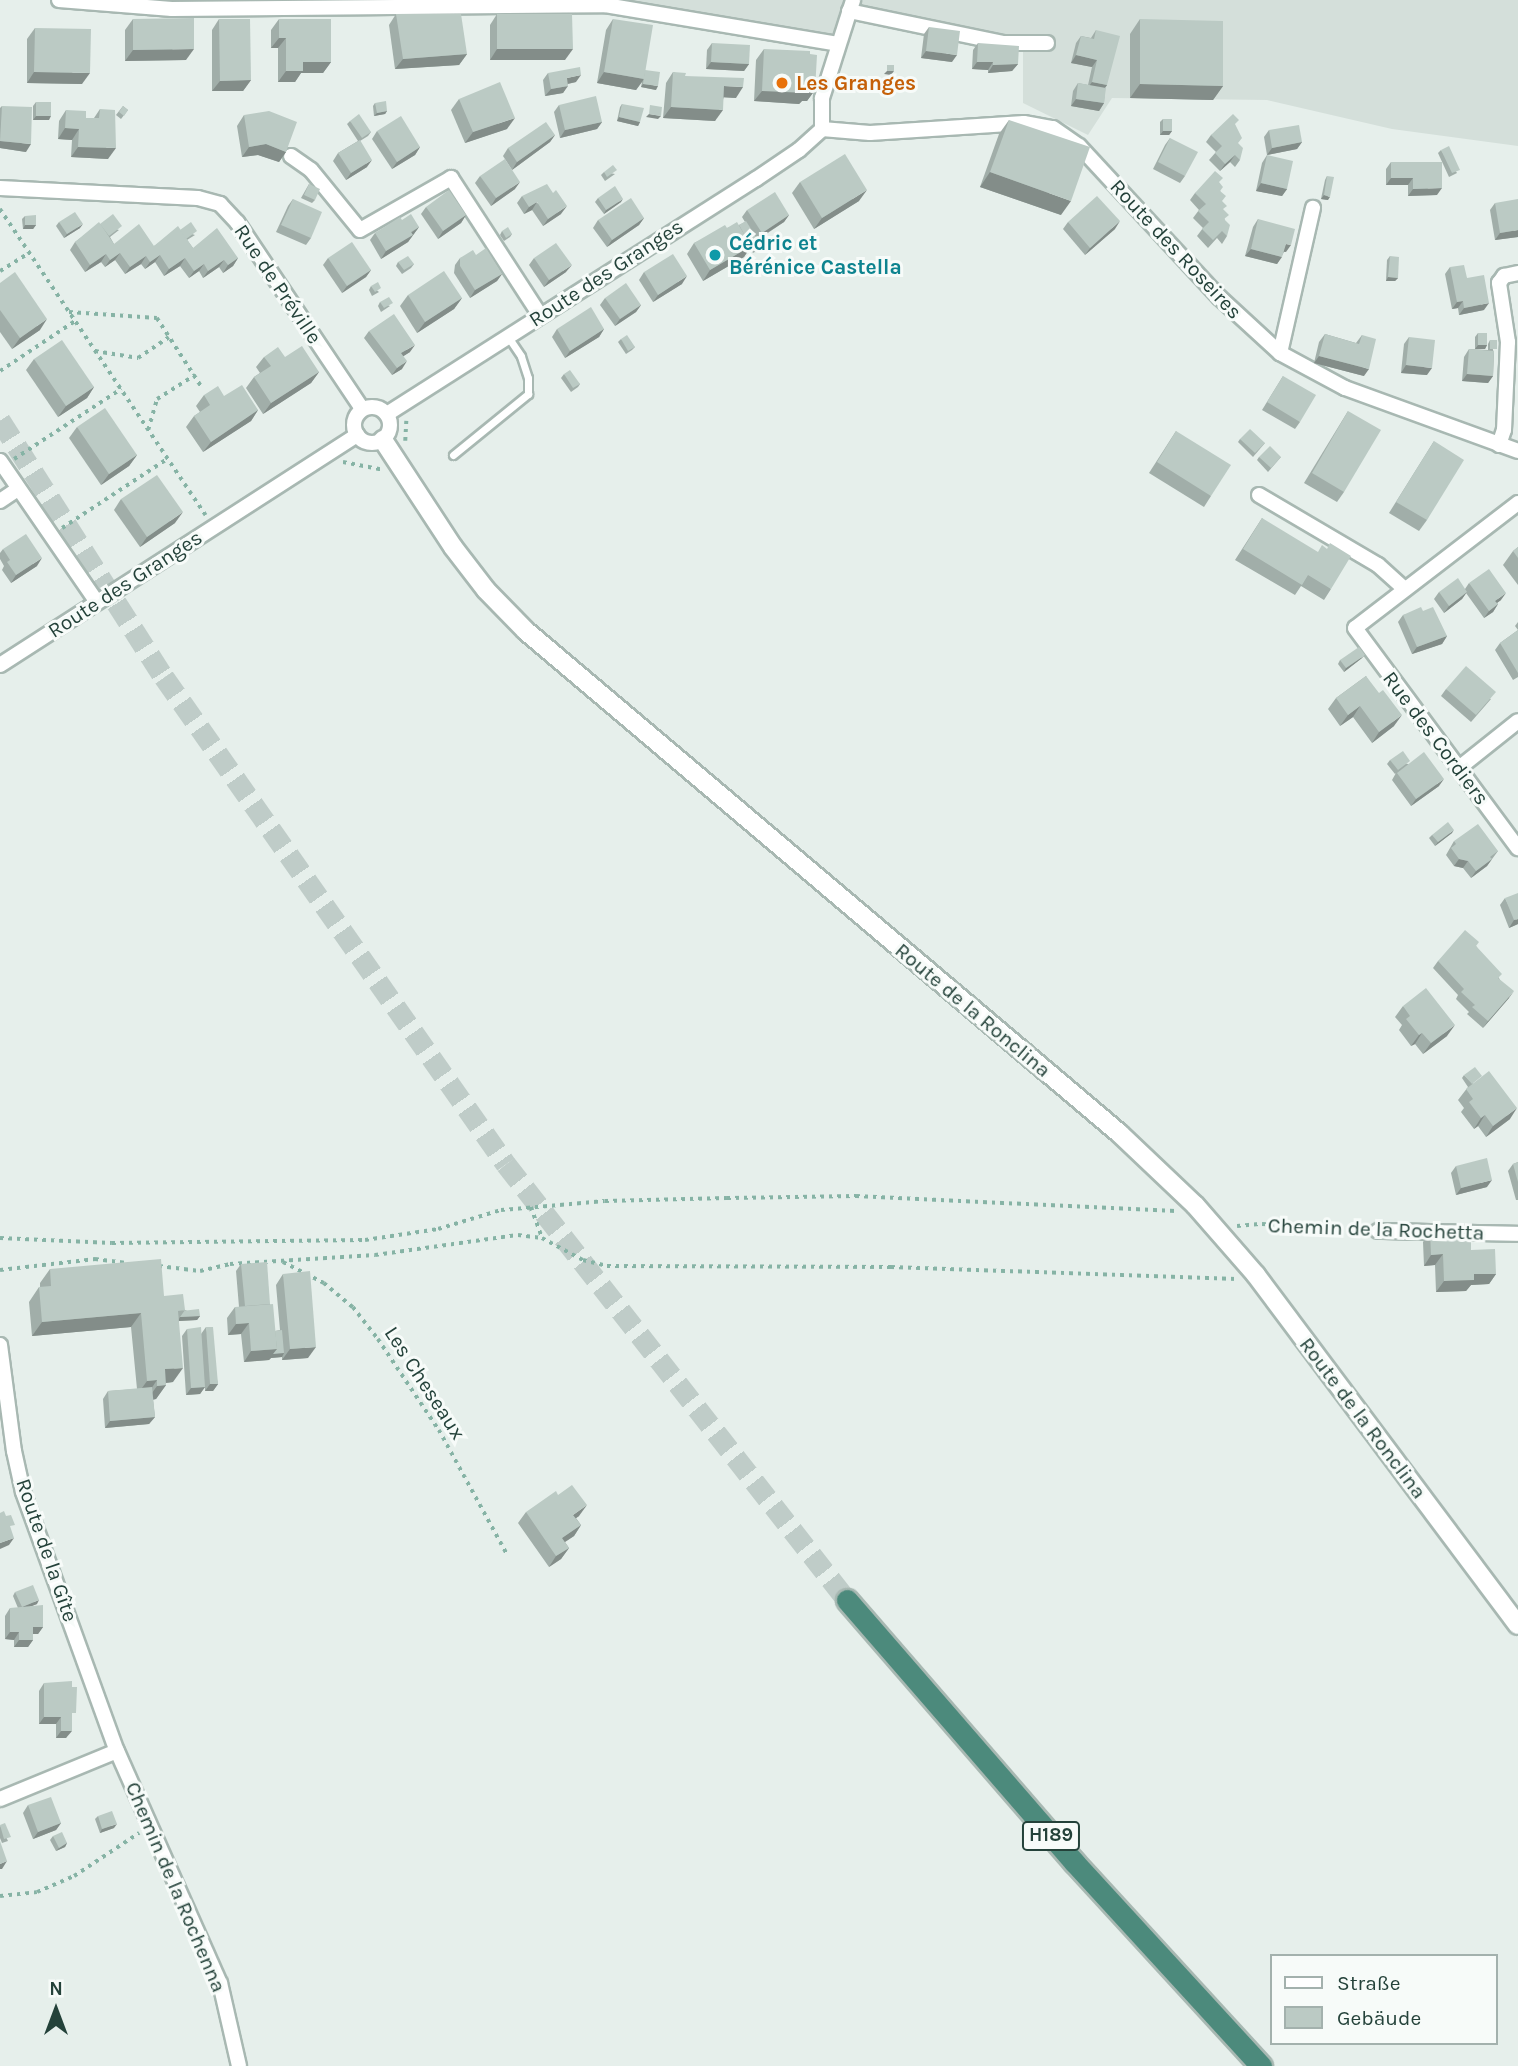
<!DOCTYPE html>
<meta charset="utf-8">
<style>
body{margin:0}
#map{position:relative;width:1518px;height:2066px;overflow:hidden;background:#e6efeb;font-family:Karla,sans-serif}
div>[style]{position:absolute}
.built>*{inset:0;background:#d4dfda}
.trunk-tunnel>*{height:21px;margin-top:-10.5px;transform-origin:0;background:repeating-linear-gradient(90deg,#bfccc8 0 21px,transparent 0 31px)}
.path>*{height:3.5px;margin-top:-1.75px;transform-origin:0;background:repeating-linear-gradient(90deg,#86b3a5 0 3.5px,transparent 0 8.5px)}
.roads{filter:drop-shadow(2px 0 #a8b8b2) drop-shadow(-2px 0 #a8b8b2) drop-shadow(0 2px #a8b8b2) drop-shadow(0 -2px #a8b8b2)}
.service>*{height:7px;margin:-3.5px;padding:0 3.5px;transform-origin:3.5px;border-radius:3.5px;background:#fff}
.minor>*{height:14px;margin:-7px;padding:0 7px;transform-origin:7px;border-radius:7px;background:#fff}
.minor>.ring{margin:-7px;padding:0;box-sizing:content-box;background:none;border:14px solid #fff;border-radius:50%}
.tertiary>*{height:18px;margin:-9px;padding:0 9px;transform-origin:9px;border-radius:9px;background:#fff}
.trunk>*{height:21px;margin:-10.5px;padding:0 10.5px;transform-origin:10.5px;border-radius:10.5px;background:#4c8a7c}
.wall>*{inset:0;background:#a1aea9}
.shaded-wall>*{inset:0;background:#838d89}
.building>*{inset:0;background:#bbcac4}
.dots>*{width:19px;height:19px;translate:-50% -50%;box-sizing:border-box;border:4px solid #f7fbf9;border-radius:50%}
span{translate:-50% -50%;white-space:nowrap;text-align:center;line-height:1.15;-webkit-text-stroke:6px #f7fbf9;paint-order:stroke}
.shield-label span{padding:2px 5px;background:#f7fbf9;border:2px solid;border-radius:5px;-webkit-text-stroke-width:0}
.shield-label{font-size:19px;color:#24423a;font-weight:700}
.food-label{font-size:21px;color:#c56008;font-weight:700}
.left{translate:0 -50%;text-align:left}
.culture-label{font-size:21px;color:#0d838f;font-weight:700}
.street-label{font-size:21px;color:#24423a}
.legend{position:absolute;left:1270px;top:1954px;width:228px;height:91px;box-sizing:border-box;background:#f7fbf9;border:2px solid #a3b1ad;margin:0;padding:9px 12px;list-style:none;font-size:21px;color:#24423a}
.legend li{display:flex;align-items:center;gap:14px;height:35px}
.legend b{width:35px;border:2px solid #a3b1ad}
.north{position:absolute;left:21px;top:1975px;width:70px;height:70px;-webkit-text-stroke:5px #f7fbf9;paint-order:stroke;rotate:0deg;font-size:19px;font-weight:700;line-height:28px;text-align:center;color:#24423a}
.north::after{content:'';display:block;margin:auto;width:24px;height:32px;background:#24423a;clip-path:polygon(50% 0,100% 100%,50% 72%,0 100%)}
</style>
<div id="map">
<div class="built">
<div style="clip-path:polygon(580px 0,1518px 0,1518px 146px,1392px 129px,1267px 100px,1112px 98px,1088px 135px,1023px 103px,1023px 47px,850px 11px,838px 44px)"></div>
</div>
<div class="trunk-tunnel">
<div style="left:0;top:420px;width:305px;rotate:57.5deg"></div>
<div style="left:164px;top:677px;width:595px;rotate:54.92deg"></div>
<div style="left:506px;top:1164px;width:554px;rotate:51.97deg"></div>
</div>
<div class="path">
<div style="left:0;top:209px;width:369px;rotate:56.1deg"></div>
<div style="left:0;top:271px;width:34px;rotate:-32deg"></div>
<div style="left:69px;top:312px;width:88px;rotate:3.9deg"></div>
<div style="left:157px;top:318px;width:81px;rotate:57.1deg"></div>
<div style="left:95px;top:351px;width:44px;rotate:9.2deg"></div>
<div style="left:138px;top:358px;width:37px;rotate:-34deg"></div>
<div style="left:0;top:371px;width:90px;rotate:-33.7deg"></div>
<div style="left:148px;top:430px;width:32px;rotate:-74deg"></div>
<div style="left:157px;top:399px;width:45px;rotate:-32.3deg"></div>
<div style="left:405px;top:441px;width:20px;rotate:-87deg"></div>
<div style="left:14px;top:459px;width:128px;rotate:-33.2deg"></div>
<div style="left:343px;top:462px;width:42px;rotate:11deg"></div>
<div style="left:62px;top:528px;width:126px;rotate:-33.3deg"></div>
<div style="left:531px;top:1207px;width:33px;rotate:70deg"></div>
<div style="left:1237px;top:1226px;width:25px;rotate:-5deg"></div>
<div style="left:1262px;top:1224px;width:103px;rotate:3.3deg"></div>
<div style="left:0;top:1238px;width:112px;rotate:2.6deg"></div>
<div style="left:112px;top:1243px;width:253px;rotate:-0.7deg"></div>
<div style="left:365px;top:1240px;width:74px;rotate:-8.6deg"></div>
<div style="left:438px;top:1229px;width:66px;rotate:-16.8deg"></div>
<div style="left:501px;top:1210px;width:104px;rotate:-4.9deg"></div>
<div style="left:605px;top:1201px;width:122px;rotate:-1.4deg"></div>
<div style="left:727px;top:1198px;width:129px;rotate:-0.9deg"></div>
<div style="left:856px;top:1196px;width:320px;rotate:2.7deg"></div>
<div style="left:283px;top:1262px;width:46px;rotate:27.1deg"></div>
<div style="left:324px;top:1283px;width:38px;rotate:40deg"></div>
<div style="left:353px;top:1307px;width:41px;rotate:52deg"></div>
<div style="left:378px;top:1339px;width:110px;rotate:56.2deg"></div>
<div style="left:439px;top:1430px;width:141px;rotate:61.3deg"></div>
<div style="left:159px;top:1266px;width:41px;rotate:7deg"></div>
<div style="left:200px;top:1271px;width:31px;rotate:-13deg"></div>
<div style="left:230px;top:1264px;width:145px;rotate:-3.6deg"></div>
<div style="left:375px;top:1255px;width:144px;rotate:-8deg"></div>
<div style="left:518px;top:1235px;width:24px;rotate:7deg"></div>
<div style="left:542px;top:1238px;width:47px;rotate:28.2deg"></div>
<div style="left:583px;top:1260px;width:25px;rotate:14deg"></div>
<div style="left:607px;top:1266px;width:284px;rotate:0.2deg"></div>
<div style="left:891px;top:1267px;width:346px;rotate:2deg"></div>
<div style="left:0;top:1270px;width:96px;rotate:-6.6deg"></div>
<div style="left:95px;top:1259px;width:32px;rotate:7deg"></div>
<div style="left:0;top:1896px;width:37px;rotate:-6deg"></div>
<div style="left:37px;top:1892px;width:40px;rotate:-23.4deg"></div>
<div style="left:74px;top:1876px;width:78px;rotate:-33.5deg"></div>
</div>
<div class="roads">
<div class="service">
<div style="left:453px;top:455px;width:97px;rotate:-39.1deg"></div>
<div style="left:528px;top:394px;width:16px;rotate:-90deg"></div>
<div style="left:528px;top:378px;width:23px;rotate:-108deg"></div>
<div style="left:521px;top:356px;width:23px;rotate:-124deg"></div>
</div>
<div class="minor">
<div style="left:59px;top:0;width:113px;rotate:4.6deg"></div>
<div style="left:172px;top:9px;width:433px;rotate:-0.5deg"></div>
<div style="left:605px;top:5px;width:236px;rotate:9.5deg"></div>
<div style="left:849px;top:11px;width:158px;rotate:11.7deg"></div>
<div style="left:1004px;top:43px;width:43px"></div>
<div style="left:822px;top:129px;width:48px;rotate:4.8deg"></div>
<div style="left:870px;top:133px;width:154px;rotate:-3.7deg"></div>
<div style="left:1024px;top:123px;width:29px;rotate:10deg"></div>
<div style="left:1053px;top:128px;width:32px;rotate:35deg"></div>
<div style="left:1079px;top:146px;width:206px;rotate:47.2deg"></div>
<div style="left:1219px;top:297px;width:83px;rotate:42.6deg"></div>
<div style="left:1280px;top:353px;width:74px;rotate:28.3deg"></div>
<div style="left:1345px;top:388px;width:184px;rotate:20deg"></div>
<div style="left:822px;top:129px;width:31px;rotate:-90deg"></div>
<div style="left:822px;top:98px;width:103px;rotate:-72.4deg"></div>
<div style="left:291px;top:156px;width:24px;rotate:35deg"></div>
<div style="left:311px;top:170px;width:77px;rotate:50.8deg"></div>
<div style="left:360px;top:230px;width:105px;rotate:-29.7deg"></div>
<div style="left:451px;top:178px;width:163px;rotate:57deg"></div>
<div style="left:0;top:188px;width:198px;rotate:2.9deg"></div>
<div style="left:198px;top:198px;width:23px;rotate:15deg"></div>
<div style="left:220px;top:204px;width:25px;rotate:47deg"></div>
<div style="left:237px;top:222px;width:225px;rotate:56.2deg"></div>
<div style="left:1280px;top:353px;width:149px;rotate:-77.2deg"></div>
<div class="ring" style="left:354px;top:407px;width:22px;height:22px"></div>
<div style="left:387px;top:414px;width:437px;rotate:-32.5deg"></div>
<div style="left:756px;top:179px;width:52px;rotate:-34deg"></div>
<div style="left:799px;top:150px;width:31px;rotate:-42deg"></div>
<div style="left:1499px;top:445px;width:16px;rotate:-72deg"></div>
<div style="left:1504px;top:430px;width:88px;rotate:-87.4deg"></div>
<div style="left:1508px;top:342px;width:60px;rotate:-98.7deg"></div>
<div style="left:1499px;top:283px;width:9px;rotate:-54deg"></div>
<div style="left:1504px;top:276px;width:14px;rotate:-12deg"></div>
<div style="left:0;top:461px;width:171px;rotate:55.5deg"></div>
<div style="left:1259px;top:495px;width:138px;rotate:30.5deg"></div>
<div style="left:1378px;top:565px;width:36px;rotate:42deg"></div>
<div style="left:0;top:501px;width:22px;rotate:-34deg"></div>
<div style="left:1518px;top:503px;width:205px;rotate:142.5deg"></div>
<div style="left:1355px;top:628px;width:274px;rotate:53.5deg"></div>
<div style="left:0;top:665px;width:425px;rotate:-32.8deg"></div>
<div style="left:1459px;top:768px;width:75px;rotate:-38.5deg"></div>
<div style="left:1378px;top:1231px;width:140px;rotate:1.2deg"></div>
<div style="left:0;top:1345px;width:107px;rotate:82.5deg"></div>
<div style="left:14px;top:1451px;width:42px;rotate:77.6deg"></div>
<div style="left:23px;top:1492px;width:276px;rotate:70.1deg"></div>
<div style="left:117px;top:1751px;width:254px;rotate:66.1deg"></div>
<div style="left:220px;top:1983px;width:85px;rotate:77.1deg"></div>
<div style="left:0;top:1799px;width:126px;rotate:-22.3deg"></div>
</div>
<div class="tertiary">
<div style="left:383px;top:440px;width:128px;rotate:56.8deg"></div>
<div style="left:453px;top:547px;width:54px;rotate:52.5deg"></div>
<div style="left:486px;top:590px;width:57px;rotate:45.7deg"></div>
<div style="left:526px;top:631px;width:777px;rotate:40.25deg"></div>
<div style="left:1119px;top:1133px;width:105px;rotate:43.5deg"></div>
<div style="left:1195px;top:1205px;width:93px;rotate:48.9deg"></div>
<div style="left:1256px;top:1275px;width:437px;rotate:53.2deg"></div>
</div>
<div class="trunk">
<div style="left:847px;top:1600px;width:347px;rotate:49.1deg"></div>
<div style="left:1074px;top:1862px;width:277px;rotate:47.5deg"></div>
</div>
</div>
<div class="wall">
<div style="clip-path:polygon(396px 14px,467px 54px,459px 65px,395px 69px,389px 25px)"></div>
<div style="clip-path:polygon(497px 14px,565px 60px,490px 60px,490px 25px)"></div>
<div style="clip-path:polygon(133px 19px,186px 60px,125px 61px,125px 30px)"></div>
<div style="clip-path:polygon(219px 19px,251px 80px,243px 91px,212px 91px,212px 30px)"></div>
<div style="clip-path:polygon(279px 19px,331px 62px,323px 73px,301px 73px,295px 82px,278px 82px,278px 48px,271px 48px,271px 30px)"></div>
<div style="clip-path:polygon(613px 19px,645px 71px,656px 90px,641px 87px,642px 82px,636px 90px,597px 83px,606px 30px)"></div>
<div style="clip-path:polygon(1140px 19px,1223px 86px,1213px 100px,1130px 98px,1130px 34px)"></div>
<div style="clip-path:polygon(929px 27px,952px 62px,921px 58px,924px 34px)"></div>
<div style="clip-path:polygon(35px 28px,82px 84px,27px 83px,27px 39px)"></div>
<div style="clip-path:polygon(1096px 30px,1107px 85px,1105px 88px,1104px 103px,1099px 111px,1071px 106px,1073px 91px,1078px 83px,1088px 85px,1092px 67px,1071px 63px,1076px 43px,1081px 36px,1091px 38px)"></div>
<div style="clip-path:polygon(712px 43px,749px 64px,744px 71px,706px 69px,707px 50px)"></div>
<div style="clip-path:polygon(978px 43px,1018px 64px,1012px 71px,988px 73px,988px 70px,972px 69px,973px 50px)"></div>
<div style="clip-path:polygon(764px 49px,815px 90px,807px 101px,802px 101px,799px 104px,754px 101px,756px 60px)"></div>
<div style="clip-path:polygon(673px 72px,685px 76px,736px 98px,724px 97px,715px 121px,663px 118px,666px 83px)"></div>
<div style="clip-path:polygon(548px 73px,576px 82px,568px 84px,563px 93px,545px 96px,543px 80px)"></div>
<div style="clip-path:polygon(459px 99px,507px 129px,465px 143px,451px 110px)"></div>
<div style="clip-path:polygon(36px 102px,49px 120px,33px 120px,33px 106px)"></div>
<div style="clip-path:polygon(375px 103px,387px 111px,385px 114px,374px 116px,373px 106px)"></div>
<div style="clip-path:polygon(622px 104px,640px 122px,638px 126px,617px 121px,620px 107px)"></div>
<div style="clip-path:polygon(559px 105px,602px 122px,597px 129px,560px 138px,554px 112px)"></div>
<div style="clip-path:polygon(2px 106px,26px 152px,0 148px,0 108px)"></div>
<div style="clip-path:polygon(123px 106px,128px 110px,121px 119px,116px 115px)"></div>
<div style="clip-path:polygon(100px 109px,108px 159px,71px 157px,72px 140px,58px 139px,59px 121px,66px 110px,86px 118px,94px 118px)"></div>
<div style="clip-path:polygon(244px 115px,286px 152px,279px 162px,258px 155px,242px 157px,237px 126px)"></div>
<div style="clip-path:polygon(1163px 119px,1172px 131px,1169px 135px,1160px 135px,1160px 122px)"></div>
<div style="clip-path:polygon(1009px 120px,1061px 215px,980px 187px,999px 134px)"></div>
<div style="clip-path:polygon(350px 121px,371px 132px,368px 136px,360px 141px,367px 167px,346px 180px,333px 161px,338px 153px,358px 141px,347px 124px)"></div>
<div style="clip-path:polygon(1235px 125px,1240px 160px,1235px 167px,1230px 162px,1220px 171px,1209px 160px,1216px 152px,1206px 142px,1211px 135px)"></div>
<div style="clip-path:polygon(1269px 130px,1302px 142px,1297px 149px,1267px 155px,1264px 137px)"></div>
<div style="clip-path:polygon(377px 131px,420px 147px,415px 155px,392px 169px,372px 139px)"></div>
<div style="clip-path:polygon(555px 135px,550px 142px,512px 170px,503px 156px,508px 148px)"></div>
<div style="clip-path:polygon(1170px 138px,1185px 176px,1180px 183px,1153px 169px,1165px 145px)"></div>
<div style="clip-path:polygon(1441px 150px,1457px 173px,1449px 177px,1438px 153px)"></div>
<div style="clip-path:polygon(1267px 155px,1287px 189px,1282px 196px,1256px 191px,1262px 163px)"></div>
<div style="clip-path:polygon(1391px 162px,1437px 195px,1408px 196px,1408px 185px,1386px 185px,1386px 169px)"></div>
<div style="clip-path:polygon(604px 172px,615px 174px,605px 181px,601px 175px)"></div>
<div style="clip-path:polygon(480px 176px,515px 189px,491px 206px,475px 183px)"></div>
<div style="clip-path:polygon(1327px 176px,1328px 200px,1321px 199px,1325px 180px)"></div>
<div style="clip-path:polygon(800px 182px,859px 201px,814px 229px,792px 193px)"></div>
<div style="clip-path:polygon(1219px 183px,1227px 236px,1222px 244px,1217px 238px,1208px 248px,1197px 236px,1203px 228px,1193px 218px,1199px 210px,1190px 200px,1195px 193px)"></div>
<div style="clip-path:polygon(309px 184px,315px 200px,312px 203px,301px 198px)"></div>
<div style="clip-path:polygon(522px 196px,561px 214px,543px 226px,532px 210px,524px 214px,517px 203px)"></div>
<div style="clip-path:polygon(598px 198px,621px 202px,604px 214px,595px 202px)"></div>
<div style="clip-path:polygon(293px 199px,311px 238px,306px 245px,276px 232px,288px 206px)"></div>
<div style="clip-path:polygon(1495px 203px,1518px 237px,1495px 240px,1490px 210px)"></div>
<div style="clip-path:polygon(426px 207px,466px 215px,461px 223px,438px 239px,421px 214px)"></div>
<div style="clip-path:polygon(747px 210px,789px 215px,784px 222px,759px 239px,763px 245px,760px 249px,753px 253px,750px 248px,744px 257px,703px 281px,687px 254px,694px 243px,727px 228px,739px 225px,745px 222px,742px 217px)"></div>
<div style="clip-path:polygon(25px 216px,36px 225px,33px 229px,23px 229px,22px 219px)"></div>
<div style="clip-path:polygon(644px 218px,639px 225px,607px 247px,593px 228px,598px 220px)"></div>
<div style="clip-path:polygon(1258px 219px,1286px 252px,1284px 252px,1277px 264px,1245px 256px,1253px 227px)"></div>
<div style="clip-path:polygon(402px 220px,419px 227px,408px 242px,381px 259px,370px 240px,375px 233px)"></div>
<div style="clip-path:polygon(59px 222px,80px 228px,64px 238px,56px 226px)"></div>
<div style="clip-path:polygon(1068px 222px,1115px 229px,1085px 255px,1063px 229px)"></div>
<div style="clip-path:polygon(100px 224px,119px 230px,110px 237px,114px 244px,154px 246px,180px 230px,195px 235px,187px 240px,193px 248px,238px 258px,233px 266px,223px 273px,219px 267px,203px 278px,199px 271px,189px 278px,180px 266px,164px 276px,155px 262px,145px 269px,141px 264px,125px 274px,115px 260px,105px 267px,101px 262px,85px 272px,70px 250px,75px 242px)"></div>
<div style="clip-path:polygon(502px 231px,512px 234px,510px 237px,504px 241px,500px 235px)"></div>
<div style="clip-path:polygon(476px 255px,502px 274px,497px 281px,470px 298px,454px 273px,455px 265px,460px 258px)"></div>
<div style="clip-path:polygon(1390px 256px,1398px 278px,1395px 281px,1386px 281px,1387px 260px)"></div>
<div style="clip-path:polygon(328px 258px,371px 270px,366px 277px,342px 293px,323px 265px)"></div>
<div style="clip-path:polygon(534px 258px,566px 272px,544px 287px,529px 265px)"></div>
<div style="clip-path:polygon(398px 262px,414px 264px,411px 268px,402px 274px,396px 266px)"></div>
<div style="clip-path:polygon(1450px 267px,1467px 278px,1484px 310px,1459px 315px,1458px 308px,1452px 309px,1445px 274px)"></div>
<div style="clip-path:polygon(644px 272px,682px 284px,653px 302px,639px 280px)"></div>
<div style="clip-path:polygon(0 283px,40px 330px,12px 349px,0 332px)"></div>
<div style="clip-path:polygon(371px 286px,379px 292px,372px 296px,369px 290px)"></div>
<div style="clip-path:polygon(408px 295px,462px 298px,454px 309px,417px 333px,400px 306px)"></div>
<div style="clip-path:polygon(605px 298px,641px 305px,636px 312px,615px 326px,600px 305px)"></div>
<div style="clip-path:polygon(380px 302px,390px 306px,381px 312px,378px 306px)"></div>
<div style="clip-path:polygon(557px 329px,604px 329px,599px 337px,565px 358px,552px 337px)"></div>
<div style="clip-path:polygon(369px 331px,410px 352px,403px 356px,402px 369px,392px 375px,364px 338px)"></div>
<div style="clip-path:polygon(1478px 333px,1487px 345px,1485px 349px,1475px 349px,1475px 337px)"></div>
<div style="clip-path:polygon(1325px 334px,1356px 343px,1362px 335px,1364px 376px,1314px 363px,1319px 342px)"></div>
<div style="clip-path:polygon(1409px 337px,1427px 375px,1401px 373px,1404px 344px)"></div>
<div style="clip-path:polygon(621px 339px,635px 347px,632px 350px,626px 354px,618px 342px)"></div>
<div style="clip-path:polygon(1490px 340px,1494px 353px,1493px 376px,1488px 383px,1462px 381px,1464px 357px,1469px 349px,1488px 350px,1488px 344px)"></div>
<div style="clip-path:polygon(264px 357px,285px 357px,319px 372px,311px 383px,263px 414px,246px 388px,254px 377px,260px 373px,256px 367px)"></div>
<div style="clip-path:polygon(34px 359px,94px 387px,87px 398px,58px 417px,26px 370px)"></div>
<div style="clip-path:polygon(564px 374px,580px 384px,578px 387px,571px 392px,561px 378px)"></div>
<div style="clip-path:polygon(1283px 376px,1300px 422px,1295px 429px,1262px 410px)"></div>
<div style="clip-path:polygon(204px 395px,224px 396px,258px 410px,251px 421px,203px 452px,186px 427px,194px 416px,200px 412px,196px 406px)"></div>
<div style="clip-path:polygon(1348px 411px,1344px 492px,1337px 502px,1304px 483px)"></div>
<div style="clip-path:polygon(77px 427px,137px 455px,129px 466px,101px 485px,69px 438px)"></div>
<div style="clip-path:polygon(1176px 431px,1211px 496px,1204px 507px,1149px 473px)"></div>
<div style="clip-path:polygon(1240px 439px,1265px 443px,1253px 457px,1238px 442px)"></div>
<div style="clip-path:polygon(1434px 441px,1427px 520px,1419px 531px,1389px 513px)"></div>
<div style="clip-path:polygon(1259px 457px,1281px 457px,1268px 472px,1257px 460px)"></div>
<div style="clip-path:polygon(121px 499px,175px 523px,140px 547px,114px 510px)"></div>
<div style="clip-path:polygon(1262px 518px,1331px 589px,1324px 600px,1301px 586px,1295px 595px,1235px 560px)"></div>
<div style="clip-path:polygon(1518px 547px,1518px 585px,1503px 565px,1513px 551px)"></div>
<div style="clip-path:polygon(3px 549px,37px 566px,11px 583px,2px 570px,4px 566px,0 559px,0 553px)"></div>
<div style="clip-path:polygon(1469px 583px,1501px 600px,1497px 603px,1498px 604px,1493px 612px,1484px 618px,1466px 593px,1462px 599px,1444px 613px,1434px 599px,1439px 592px,1465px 589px)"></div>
<div style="clip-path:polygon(1423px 611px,1447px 636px,1442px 644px,1412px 654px,1398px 622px,1403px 615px)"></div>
<div style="clip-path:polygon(1518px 622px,1518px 677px,1513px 680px,1495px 650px,1500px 643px,1518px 630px,1515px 626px)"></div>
<div style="clip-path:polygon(1362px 658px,1344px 672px,1338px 664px,1340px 660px)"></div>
<div style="clip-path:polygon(1366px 676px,1394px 726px,1372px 743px,1353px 717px,1340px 726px,1328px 709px,1336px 698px)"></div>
<div style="clip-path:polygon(1446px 689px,1491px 699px,1471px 722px,1441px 696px)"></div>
<div style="clip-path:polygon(1390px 760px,1408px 764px,1439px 786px,1411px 806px,1392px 780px,1396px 773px,1395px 774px,1387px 764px)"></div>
<div style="clip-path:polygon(1452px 833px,1435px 846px,1429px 838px,1432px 835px)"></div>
<div style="clip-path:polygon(1454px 841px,1498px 851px,1487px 866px,1471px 878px,1463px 868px,1454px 866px,1446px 855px)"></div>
<div style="clip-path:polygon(1505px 898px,1518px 924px,1509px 928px,1500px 905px)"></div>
<div style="clip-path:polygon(1476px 946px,1499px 978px,1509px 998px,1483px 1028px,1467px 1014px,1469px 1012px,1456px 999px,1458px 995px,1433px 968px,1438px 961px)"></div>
<div style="clip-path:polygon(1403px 1006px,1447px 1036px,1423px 1054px,1415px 1044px,1411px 1046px,1399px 1030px,1402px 1025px,1395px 1017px)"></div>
<div style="clip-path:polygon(1464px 1075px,1510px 1119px,1486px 1137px,1478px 1126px,1474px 1129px,1461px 1112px,1464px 1108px,1458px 1100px,1468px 1087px,1462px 1078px)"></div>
<div style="clip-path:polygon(1518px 1162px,1518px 1200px,1516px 1200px,1508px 1171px,1513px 1164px)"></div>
<div style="clip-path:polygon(1456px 1166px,1487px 1187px,1456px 1195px,1451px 1173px)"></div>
<div style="clip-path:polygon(1430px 1231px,1471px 1250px,1496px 1274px,1489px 1284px,1471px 1285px,1466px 1291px,1436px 1292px,1435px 1265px,1424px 1266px,1423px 1242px)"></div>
<div style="clip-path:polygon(241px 1264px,270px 1304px,275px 1331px,280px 1330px,276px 1285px,283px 1274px,308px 1358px,282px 1360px,282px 1357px,271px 1358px,269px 1360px,244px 1362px,241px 1334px,228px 1335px,227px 1318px,235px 1307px,239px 1307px,236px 1271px)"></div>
<div style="clip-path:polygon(50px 1269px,164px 1296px,185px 1310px,200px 1316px,197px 1320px,179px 1321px,173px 1382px,166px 1383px,166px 1385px,156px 1399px,153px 1400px,155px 1417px,149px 1424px,105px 1428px,103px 1399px,108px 1391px,137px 1389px,131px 1327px,32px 1336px,29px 1302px,39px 1287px,40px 1287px,40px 1283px)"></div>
<div style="clip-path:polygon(206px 1327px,218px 1384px,213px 1391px,205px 1391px,205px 1387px,200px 1394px,186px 1395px,182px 1336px,187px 1329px,201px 1334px)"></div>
<div style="clip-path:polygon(526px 1512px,579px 1516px,576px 1518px,581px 1525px,574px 1536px,565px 1542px,569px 1548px,561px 1559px,549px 1567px,518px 1523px)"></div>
<div style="clip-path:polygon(15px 1592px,37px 1604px,29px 1607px,43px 1627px,38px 1634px,33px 1634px,33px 1640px,28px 1647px,14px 1647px,14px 1640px,5px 1639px,5px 1616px,10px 1608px,18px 1608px,13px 1596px)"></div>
<div style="clip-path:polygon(44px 1683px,72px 1720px,66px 1738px,56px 1738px,56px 1724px,39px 1724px,39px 1691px)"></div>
<div style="clip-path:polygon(28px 1805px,61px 1823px,56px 1830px,33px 1839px,23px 1813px)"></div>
<div style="clip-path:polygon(98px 1816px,114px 1828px,100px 1833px,95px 1819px)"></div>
<div style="clip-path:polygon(0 1825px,8px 1841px,2px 1843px,0 1838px)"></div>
<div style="clip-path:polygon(53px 1836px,67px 1843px,65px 1847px,56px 1851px,50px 1840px)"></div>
</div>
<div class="shaded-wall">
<div style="clip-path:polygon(279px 38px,286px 38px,278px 48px,271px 48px)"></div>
<div style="clip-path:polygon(194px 49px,186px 60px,125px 61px,133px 50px)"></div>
<div style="clip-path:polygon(497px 49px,573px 49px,565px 60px,490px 60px)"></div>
<div style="clip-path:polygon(926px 51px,957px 55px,952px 62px,921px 58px)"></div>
<div style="clip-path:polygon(467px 54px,459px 65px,395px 69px,403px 59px)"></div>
<div style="clip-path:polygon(1076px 55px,1097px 60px,1092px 67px,1071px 63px)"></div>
<div style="clip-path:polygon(303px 62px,331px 62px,323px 73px,301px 73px,295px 82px,278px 82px,286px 71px)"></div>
<div style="clip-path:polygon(711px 62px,749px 64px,744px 71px,706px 69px)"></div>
<div style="clip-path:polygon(977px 62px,993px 62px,988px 70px,972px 69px)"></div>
<div style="clip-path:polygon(1018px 64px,1012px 71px,988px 73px,993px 65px)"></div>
<div style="clip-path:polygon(887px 71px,894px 71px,891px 75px,884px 74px)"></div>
<div style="clip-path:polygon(34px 72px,90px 73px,82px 84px,27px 83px)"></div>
<div style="clip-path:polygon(604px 72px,644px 79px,636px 90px,597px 83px)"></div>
<div style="clip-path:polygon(581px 75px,576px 82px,562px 85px,567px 78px)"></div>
<div style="clip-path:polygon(251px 80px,243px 91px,212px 91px,220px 81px)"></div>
<div style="clip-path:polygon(1092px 82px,1107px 85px,1102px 92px,1087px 89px)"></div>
<div style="clip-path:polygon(643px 84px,658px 86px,656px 90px,641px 87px)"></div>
<div style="clip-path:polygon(1140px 84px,1223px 86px,1213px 100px,1130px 98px)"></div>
<div style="clip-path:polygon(568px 86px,563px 93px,545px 96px,551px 89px)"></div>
<div style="clip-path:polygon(724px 86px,743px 87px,736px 98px,717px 97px)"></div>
<div style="clip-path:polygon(807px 90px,815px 90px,807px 101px,802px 101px,799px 104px,754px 101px,762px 91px)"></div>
<div style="clip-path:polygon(1076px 99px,1104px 103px,1099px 111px,1071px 106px)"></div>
<div style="clip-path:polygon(671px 107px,723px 110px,715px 121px,663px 118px)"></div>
<div style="clip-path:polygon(387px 111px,385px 114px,374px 116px,377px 113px)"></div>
<div style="clip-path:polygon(649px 114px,661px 116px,658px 119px,646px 117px)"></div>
<div style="clip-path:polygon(36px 116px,51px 116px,49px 120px,33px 120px)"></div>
<div style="clip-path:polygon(619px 117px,640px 122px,638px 126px,617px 121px)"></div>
<div style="clip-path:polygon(515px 118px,507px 129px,465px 143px,473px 132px)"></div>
<div style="clip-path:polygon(602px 122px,597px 129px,560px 138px,565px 130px)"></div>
<div style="clip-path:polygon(65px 128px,79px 129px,72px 140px,58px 139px)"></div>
<div style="clip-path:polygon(1163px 131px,1172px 131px,1169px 135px,1160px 135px)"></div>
<div style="clip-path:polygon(555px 135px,550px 142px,512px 170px,517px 162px)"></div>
<div style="clip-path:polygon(0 141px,31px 144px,26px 152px,0 148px)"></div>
<div style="clip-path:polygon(1302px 142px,1297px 149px,1267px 155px,1272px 148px)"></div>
<div style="clip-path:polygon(266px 144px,286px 152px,279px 162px,258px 155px,242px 157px,249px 147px)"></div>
<div style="clip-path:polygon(78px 147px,116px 148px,108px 159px,71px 157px)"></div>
<div style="clip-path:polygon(420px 147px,415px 155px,392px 169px,397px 162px)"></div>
<div style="clip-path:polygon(1235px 155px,1230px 162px,1220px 171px,1225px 164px)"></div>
<div style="clip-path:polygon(372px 160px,367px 167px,346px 180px,351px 173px)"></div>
<div style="clip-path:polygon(990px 172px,1071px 201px,1061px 215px,980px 187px)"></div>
<div style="clip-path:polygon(1391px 178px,1413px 178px,1408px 185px,1386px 185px)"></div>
<div style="clip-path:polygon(520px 182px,515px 189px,491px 206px,496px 198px)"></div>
<div style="clip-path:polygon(1261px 183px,1287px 189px,1282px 196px,1256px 191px)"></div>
<div style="clip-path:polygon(1442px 188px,1437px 195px,1408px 196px,1413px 189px)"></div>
<div style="clip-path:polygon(867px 190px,859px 201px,814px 229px,822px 218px)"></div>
<div style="clip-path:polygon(1324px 195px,1330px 197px,1328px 200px,1321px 199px)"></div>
<div style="clip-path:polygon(623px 199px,621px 202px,604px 214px,606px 210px)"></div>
<div style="clip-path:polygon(537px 202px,532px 210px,524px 214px,529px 207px)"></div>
<div style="clip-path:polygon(567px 206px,561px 214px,543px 226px,548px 219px)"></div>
<div style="clip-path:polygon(466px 215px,461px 223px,438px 239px,443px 231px)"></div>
<div style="clip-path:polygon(789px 215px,784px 222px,756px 240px,762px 233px)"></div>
<div style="clip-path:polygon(644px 218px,639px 225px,607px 247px,612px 240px)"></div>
<div style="clip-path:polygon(1120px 221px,1115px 229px,1085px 255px,1090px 248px)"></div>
<div style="clip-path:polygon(83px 224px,80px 228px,64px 238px,67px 234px)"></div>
<div style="clip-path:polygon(25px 225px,36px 225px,33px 229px,23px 229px)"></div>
<div style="clip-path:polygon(419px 227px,408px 242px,381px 259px,386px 251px)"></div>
<div style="clip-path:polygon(1518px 230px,1518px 237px,1495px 240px,1500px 233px)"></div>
<div style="clip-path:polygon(1286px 244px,1291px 245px,1286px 252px,1281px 251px)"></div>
<div style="clip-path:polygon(751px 246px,744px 257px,703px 281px,710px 270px)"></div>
<div style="clip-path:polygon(1251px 249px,1282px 257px,1277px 264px,1245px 256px)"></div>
<div style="clip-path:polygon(120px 253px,115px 260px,105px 267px,110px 260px)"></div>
<div style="clip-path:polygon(106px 254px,101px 262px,85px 272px,90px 265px)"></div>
<div style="clip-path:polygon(160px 255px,155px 262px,145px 269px,150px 262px)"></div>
<div style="clip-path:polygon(146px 256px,141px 264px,125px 274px,130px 267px)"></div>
<div style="clip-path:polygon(185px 258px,180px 266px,164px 276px,169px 269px)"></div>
<div style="clip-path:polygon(238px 258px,233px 266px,223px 273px,228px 265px)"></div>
<div style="clip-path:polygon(224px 260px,219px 267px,203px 278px,208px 271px)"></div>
<div style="clip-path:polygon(204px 264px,199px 271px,189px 278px,194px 271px)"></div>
<div style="clip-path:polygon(572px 265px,566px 272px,544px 287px,549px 280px)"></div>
<div style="clip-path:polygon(371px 270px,366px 277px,342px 293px,347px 286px)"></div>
<div style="clip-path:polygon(502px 274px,497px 281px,470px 298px,475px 290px)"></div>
<div style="clip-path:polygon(687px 276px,682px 284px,653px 302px,658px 295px)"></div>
<div style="clip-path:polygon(1388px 277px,1398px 278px,1395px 281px,1386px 281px)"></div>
<div style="clip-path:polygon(462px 298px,454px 309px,417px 333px,425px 322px)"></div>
<div style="clip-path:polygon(1463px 301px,1458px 308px,1452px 309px,1457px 302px)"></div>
<div style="clip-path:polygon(1489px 303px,1484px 310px,1459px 315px,1464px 308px)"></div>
<div style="clip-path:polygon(641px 305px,636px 312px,615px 326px,620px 319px)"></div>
<div style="clip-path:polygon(47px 319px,40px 330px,12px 349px,20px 338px)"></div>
<div style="clip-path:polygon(604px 329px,599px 337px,565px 358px,570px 351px)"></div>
<div style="clip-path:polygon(415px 345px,410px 352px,396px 361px,401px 353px)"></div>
<div style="clip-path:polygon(1478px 345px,1487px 345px,1485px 349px,1475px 349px)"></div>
<div style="clip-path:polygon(1319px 356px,1369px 369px,1364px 376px,1314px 363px)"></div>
<div style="clip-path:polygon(407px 361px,402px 369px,392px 375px,397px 368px)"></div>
<div style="clip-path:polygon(1406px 365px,1432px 368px,1427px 375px,1401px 373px)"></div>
<div style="clip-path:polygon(319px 372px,311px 383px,263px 414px,271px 403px)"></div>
<div style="clip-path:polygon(1467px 374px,1493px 376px,1488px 383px,1462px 381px)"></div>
<div style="clip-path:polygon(94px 387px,87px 398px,58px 417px,66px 406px)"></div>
<div style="clip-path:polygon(258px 410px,251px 421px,203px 452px,211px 442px)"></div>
<div style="clip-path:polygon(137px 455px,129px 466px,101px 485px,109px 474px)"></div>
<div style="clip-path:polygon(183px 512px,175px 523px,140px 547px,147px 537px)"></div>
<div style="clip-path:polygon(42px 558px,37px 566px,11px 583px,16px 575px)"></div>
<div style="clip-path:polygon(1467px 592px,1462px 599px,1444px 613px,1449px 606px)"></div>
<div style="clip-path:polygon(1506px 593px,1501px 600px,1490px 608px,1495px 601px)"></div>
<div style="clip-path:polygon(1498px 604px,1493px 612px,1484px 618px,1489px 611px)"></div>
<div style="clip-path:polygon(1447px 636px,1442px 644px,1412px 654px,1417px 647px)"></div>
<div style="clip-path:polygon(1365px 655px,1362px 658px,1344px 672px,1346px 668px)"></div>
<div style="clip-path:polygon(1360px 706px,1353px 717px,1340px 726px,1348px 715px)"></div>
<div style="clip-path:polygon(1402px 715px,1394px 726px,1372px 743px,1379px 732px)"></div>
<div style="clip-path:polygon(1444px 779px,1439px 786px,1411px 806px,1416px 799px)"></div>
<div style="clip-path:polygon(1454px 830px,1452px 833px,1435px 846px,1438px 842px)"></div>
<div style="clip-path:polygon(1459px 859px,1468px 861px,1463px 868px,1454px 866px)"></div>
<div style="clip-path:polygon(1492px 859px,1487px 866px,1471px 878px,1476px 871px)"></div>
<div style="clip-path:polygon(1518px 919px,1518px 924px,1509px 928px,1514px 920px)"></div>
<div style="clip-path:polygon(1514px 991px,1509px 998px,1483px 1028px,1488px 1021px)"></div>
<div style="clip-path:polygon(1455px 1025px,1447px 1036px,1423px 1054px,1431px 1043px)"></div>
<div style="clip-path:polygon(1422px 1033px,1415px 1044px,1411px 1046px,1419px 1035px)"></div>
<div style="clip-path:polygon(1517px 1108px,1510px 1119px,1486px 1137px,1493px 1126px)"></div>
<div style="clip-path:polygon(1485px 1115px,1478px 1126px,1474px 1129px,1481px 1118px)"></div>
<div style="clip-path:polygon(1492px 1180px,1487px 1187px,1456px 1195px,1461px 1188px)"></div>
<div style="clip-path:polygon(1443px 1254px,1435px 1265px,1424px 1266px,1431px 1255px)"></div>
<div style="clip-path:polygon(1474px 1274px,1496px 1274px,1489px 1284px,1471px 1285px,1466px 1291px,1436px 1292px,1444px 1281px)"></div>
<div style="clip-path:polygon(141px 1313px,131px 1327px,32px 1336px,42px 1322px)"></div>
<div style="clip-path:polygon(200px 1316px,197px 1320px,178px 1321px,180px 1317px)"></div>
<div style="clip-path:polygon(249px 1323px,241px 1334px,228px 1335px,236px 1324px)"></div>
<div style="clip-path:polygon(316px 1347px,308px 1358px,282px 1360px,290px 1349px)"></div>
<div style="clip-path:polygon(277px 1349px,284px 1353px,282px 1357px,271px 1358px,269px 1360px,244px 1362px,251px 1351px)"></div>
<div style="clip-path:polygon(183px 1368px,173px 1382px,157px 1384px,165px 1369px)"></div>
<div style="clip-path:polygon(157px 1380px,147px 1395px,137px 1395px,147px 1381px)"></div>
<div style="clip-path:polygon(210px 1384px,218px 1384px,213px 1391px,205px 1391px)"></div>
<div style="clip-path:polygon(166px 1385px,156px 1399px,147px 1400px,157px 1386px)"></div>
<div style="clip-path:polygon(205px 1387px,200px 1394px,186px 1395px,191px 1388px)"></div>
<div style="clip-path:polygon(155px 1417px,149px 1424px,105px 1428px,110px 1421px)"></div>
<div style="clip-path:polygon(587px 1505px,579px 1516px,566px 1525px,573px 1515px)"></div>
<div style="clip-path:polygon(581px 1525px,574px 1536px,554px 1549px,562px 1538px)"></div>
<div style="clip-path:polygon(14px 1538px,9px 1545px,0 1549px,0 1543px)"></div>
<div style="clip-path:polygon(569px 1548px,561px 1559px,549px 1567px,556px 1556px)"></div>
<div style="clip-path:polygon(39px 1600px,37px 1604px,19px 1611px,22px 1607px)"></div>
<div style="clip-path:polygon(33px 1627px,43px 1627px,38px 1634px,28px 1634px)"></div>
<div style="clip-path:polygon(10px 1632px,19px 1632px,14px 1640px,5px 1639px)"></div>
<div style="clip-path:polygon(19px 1640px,33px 1640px,28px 1647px,14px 1647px)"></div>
<div style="clip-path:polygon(44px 1717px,61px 1717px,56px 1724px,39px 1724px)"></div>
<div style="clip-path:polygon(61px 1731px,72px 1731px,66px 1738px,56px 1738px)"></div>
<div style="clip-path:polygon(61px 1823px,56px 1830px,33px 1839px,38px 1832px)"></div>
<div style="clip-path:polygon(117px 1824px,114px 1828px,100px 1833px,102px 1829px)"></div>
<div style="clip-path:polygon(67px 1843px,65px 1847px,56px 1851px,59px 1848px)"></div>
<div style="clip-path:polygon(7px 1861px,2px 1869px,0 1869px,0 1864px)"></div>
</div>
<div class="building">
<div style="clip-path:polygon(396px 14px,461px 14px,467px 54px,403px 59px)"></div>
<div style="clip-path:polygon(497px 14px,572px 14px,573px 49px,497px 49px)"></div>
<div style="clip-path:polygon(194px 18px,194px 49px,133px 50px,133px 19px)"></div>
<div style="clip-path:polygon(219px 19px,250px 19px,251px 80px,220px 81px)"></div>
<div style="clip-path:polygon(279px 19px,331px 19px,331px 62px,303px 62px,303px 71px,286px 71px,286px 38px,279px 38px)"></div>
<div style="clip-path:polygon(613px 19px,653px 25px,644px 79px,604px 72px)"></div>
<div style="clip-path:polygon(1140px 19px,1223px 21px,1223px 86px,1140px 84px)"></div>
<div style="clip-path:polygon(929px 27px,960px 31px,957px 55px,926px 51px)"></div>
<div style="clip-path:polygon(35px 28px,91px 29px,90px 73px,34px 72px)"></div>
<div style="clip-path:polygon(1096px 30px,1120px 36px,1107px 85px,1092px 82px,1097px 60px,1076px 55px,1081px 36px,1094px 39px)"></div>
<div style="clip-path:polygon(712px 43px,750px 45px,749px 64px,711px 62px)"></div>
<div style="clip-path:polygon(978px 43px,1019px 46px,1018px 64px,993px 65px,993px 62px,977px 62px)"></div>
<div style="clip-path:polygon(764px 49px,810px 51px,810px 54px,817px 55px,815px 90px,807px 90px,807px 93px,762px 91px)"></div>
<div style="clip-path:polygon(887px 65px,894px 65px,894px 71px,887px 71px)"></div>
<div style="clip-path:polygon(580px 67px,581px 75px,567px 78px,568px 86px,551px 89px,548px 73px)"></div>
<div style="clip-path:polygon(645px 70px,660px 72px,658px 86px,643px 84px)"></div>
<div style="clip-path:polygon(673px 72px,686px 73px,685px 76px,744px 78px,743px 87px,724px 86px,723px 110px,671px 107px)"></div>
<div style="clip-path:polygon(500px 82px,515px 118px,473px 132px,459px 99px)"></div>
<div style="clip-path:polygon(1078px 83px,1106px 88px,1104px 103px,1076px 99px)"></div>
<div style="clip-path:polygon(596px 96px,602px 122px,565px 130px,559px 105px)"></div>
<div style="clip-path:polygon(386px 101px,387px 111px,377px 113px,375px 103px)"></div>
<div style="clip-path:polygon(36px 102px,51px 102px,51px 116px,36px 116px)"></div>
<div style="clip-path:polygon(622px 104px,644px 108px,640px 122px,619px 117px)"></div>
<div style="clip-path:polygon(650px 105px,662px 107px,661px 116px,649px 114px)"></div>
<div style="clip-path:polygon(2px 106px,32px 107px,31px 144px,0 141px)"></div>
<div style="clip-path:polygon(123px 106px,128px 110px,124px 116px,119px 112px)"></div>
<div style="clip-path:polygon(100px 109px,115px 110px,116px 148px,78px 147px,79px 129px,65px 128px,66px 110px,86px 111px,86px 118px,99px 118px)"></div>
<div style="clip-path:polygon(269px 111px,297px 122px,286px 152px,266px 144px,249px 147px,244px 115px)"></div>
<div style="clip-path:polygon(359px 114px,371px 132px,362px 138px,350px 121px)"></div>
<div style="clip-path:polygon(1233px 114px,1239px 120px,1235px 124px,1242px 138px,1238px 143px,1243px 148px,1240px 160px,1235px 155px,1225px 164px,1215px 153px,1222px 146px,1211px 135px)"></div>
<div style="clip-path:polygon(401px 116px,420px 147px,397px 162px,377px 131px)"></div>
<div style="clip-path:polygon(1163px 119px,1172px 119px,1172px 131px,1163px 131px)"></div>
<div style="clip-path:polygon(1009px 120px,1090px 147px,1071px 201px,990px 172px)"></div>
<div style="clip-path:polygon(546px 122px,555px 135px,517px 162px,508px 148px)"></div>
<div style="clip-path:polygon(1299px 125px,1302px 142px,1272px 148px,1269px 130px)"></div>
<div style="clip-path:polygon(1170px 138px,1198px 152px,1185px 176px,1158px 162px)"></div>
<div style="clip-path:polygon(360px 140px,372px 160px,351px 173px,338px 153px)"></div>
<div style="clip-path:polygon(1449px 146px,1460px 170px,1452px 173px,1441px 150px)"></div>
<div style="clip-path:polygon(845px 154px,867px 190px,822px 218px,800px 182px)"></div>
<div style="clip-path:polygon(1267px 155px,1293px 161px,1287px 189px,1261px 183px)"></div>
<div style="clip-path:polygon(505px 159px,520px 182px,496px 198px,480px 176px)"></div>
<div style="clip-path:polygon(1391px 162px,1442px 162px,1442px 188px,1413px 189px,1413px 178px,1391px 178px)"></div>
<div style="clip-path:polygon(613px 165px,617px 170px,607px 177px,604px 172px)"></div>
<div style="clip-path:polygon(1215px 171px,1223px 178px,1219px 182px,1223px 187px,1220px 191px,1226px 196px,1222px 201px,1227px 206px,1223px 209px,1229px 215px,1224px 219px,1230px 225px,1227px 236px,1222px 231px,1213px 240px,1202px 229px,1209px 222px,1198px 211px,1206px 204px,1195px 193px)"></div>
<div style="clip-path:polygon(1327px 176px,1334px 177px,1330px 197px,1324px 195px)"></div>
<div style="clip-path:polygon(309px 184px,320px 189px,315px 200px,304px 195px)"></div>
<div style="clip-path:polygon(547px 184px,553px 193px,556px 190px,567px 206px,548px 219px,537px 202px,529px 207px,522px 196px)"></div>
<div style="clip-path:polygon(615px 186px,623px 199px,606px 210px,598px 198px)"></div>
<div style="clip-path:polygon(449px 190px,466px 215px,443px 231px,426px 207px)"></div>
<div style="clip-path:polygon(775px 192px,789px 215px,762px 233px,747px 210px)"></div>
<div style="clip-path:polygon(1097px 196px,1120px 221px,1090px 248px,1068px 222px)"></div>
<div style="clip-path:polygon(631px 198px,644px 218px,612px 240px,598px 220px)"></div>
<div style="clip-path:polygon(293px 199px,322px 212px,311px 238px,281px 225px)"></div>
<div style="clip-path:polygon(1518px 199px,1518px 230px,1500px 233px,1495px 203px)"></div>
<div style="clip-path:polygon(75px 212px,83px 224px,67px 234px,59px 222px)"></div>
<div style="clip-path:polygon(113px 214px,122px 226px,109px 236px,100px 224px)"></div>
<div style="clip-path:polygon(411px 214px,419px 227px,411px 232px,413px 235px,386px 251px,375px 233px,400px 217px,402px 220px)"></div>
<div style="clip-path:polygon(36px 215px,36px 225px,25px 225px,25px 216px)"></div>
<div style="clip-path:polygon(1258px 219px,1295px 229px,1291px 245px,1286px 244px,1282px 257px,1251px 249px)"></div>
<div style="clip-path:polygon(746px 221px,756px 237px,748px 241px,739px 225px)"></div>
<div style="clip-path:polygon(99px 222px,114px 244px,139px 224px,154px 246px,178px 226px,193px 248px,217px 228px,238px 258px,228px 265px,224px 260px,208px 271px,204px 264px,194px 271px,185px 258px,169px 269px,160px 255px,150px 262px,146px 256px,130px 267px,120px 253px,110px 260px,106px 254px,90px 265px,75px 242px)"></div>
<div style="clip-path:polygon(191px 222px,197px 231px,186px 239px,180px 230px)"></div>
<div style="clip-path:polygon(737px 222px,751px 246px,710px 270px,694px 243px,725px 225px,727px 228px)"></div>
<div style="clip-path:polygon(508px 227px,512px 234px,506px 238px,502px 231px)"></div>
<div style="clip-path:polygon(758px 238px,763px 245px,756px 249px,751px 243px)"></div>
<div style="clip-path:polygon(352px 242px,371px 270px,347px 286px,328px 258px)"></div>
<div style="clip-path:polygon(556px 243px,572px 265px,549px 280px,534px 258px)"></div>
<div style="clip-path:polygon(486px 248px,502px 274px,475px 290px,460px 266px,460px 258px,473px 250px,476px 255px)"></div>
<div style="clip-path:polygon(673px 254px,687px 276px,658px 295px,644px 272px)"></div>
<div style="clip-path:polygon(408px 256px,414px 264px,404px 270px,398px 262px)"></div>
<div style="clip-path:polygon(1390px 256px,1399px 257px,1398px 278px,1388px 277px)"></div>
<div style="clip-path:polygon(1464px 265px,1467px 278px,1484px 275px,1489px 303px,1464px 308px,1463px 301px,1457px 302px,1450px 267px)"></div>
<div style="clip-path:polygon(444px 271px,462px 298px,425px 322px,408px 295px)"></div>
<div style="clip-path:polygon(15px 272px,47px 319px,20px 338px,0 310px,0 283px)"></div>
<div style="clip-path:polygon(378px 282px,381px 288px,375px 292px,371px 286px)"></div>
<div style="clip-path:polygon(626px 283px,641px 305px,620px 319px,605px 298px)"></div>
<div style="clip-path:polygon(389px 297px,393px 303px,384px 308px,380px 302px)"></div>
<div style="clip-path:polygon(591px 307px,604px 329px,570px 351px,557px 329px)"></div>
<div style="clip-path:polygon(394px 314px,415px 345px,401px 353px,407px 361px,397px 368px,369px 331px)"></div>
<div style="clip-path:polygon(1478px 333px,1487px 333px,1487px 345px,1478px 345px)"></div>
<div style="clip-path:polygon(1325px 334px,1359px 344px,1362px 335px,1376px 339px,1369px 369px,1319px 356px)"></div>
<div style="clip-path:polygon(627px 335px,635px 347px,628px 351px,621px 339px)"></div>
<div style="clip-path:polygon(1409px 337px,1435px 340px,1432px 368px,1406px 365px)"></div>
<div style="clip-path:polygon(62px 340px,94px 387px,66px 406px,34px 359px)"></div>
<div style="clip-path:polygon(1490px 340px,1497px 340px,1497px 349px,1490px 349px)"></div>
<div style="clip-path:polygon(302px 346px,319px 372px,271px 403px,254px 377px,271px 366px,264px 357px,278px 347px,285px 357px)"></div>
<div style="clip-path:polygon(1469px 349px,1494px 351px,1493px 376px,1467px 374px)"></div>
<div style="clip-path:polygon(570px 370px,580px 384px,573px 388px,564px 374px)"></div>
<div style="clip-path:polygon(1283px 376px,1316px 395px,1300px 422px,1267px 402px)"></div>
<div style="clip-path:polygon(242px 385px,258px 410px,211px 442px,194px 416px,210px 405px,204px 395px,218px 386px,224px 396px)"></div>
<div style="clip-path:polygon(105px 408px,137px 455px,109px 474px,77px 427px)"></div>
<div style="clip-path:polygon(1348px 411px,1381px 430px,1344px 492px,1312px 473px)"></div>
<div style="clip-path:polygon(1250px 429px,1265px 443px,1255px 453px,1240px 439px)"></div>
<div style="clip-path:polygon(1176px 431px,1231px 465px,1211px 496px,1157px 462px)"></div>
<div style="clip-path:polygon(1434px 441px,1464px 460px,1427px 520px,1396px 502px)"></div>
<div style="clip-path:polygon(1270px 446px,1281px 457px,1271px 468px,1259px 457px)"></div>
<div style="clip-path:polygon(157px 475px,183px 512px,147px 537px,121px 499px)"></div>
<div style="clip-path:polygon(1262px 518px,1318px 552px,1322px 545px,1327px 549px,1330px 543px,1351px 556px,1331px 589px,1308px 575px,1302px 585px,1243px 549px)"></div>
<div style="clip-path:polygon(26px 534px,42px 558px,16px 575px,7px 562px,10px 560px,3px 549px)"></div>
<div style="clip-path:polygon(1518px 547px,1518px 558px,1513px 551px)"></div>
<div style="clip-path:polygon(1489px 569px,1506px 593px,1495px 601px,1498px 604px,1489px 611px,1469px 583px)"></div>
<div style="clip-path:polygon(1458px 578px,1467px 592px,1449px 606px,1439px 592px)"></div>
<div style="clip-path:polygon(1421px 607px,1423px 611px,1433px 607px,1447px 636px,1417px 647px,1403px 615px)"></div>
<div style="clip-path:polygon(1518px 630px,1518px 673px,1500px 643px)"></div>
<div style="clip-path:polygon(1359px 647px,1365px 655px,1346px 668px,1340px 660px)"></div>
<div style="clip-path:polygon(1466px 666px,1496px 692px,1476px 715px,1446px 689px)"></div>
<div style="clip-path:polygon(1366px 676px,1379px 693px,1383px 690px,1402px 715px,1379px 732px,1360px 706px,1348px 715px,1336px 698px)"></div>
<div style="clip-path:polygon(1403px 751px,1410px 761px,1398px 770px,1390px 760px)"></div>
<div style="clip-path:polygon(1424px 752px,1444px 779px,1416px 799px,1397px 773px)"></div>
<div style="clip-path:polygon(1448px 822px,1454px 830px,1438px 842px,1432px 835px)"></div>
<div style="clip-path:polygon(1478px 824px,1498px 851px,1490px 857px,1492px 859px,1476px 871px,1468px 861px,1459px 859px,1451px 848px,1456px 844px,1454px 841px)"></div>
<div style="clip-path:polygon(1518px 893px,1518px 919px,1514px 920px,1505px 898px)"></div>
<div style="clip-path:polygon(1465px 930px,1479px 942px,1476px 946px,1502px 974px,1498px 978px,1514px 991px,1488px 1021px,1472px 1007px,1475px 1005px,1461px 992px,1464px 989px,1438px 961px)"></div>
<div style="clip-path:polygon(1426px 988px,1455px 1025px,1431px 1043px,1422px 1033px,1419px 1035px,1406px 1019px,1410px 1016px,1403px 1006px)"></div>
<div style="clip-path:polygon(1475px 1067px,1482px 1076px,1472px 1084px,1464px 1075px)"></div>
<div style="clip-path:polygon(1489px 1071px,1517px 1108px,1493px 1126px,1485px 1115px,1481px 1118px,1469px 1102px,1473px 1099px,1466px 1089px)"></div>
<div style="clip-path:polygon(1487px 1158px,1492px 1180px,1461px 1188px,1456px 1166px)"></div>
<div style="clip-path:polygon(1518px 1162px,1518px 1182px,1513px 1164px)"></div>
<div style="clip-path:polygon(1471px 1230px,1471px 1250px,1495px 1249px,1496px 1274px,1474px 1274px,1474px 1280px,1444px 1281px,1443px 1254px,1431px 1255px,1430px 1231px)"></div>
<div style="clip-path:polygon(161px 1259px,164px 1296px,183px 1294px,185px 1310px,178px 1311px,183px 1368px,165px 1369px,166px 1385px,157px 1386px,157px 1380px,147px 1381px,141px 1313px,42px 1322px,39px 1287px,51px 1286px,50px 1269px)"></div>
<div style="clip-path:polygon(267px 1262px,270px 1304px,245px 1306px,241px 1264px)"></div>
<div style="clip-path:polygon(310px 1271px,316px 1347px,290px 1349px,283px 1274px)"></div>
<div style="clip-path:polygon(273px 1304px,277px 1349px,251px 1351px,249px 1323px,236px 1324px,235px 1307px)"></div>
<div style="clip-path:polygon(199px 1309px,200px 1316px,180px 1317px,185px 1310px,182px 1311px)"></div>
<div style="clip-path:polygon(201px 1327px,205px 1387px,191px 1388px,187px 1329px)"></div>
<div style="clip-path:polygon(206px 1327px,213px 1327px,218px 1384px,210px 1384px)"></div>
<div style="clip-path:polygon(282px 1330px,284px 1353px,273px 1354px,277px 1349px,275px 1331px)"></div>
<div style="clip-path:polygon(152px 1387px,155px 1417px,110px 1421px,108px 1391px)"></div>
<div style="clip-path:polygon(572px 1485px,587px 1505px,573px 1515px,581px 1525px,562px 1538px,569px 1548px,556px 1556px,526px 1512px,556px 1491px,558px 1495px)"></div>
<div style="clip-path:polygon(4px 1511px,6px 1516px,11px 1515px,15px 1525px,10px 1526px,14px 1538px,0 1543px,0 1513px)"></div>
<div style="clip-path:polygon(33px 1585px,39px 1600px,22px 1607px,15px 1592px)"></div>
<div style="clip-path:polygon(43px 1605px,43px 1627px,33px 1627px,33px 1640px,19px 1640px,19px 1632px,10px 1632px,10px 1608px)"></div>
<div style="clip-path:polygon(72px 1681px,72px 1687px,77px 1687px,76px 1713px,72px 1713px,72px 1731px,61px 1731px,61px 1717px,44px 1717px,44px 1683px)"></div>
<div style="clip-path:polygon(51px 1797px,61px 1823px,38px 1832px,28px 1805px)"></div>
<div style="clip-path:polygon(112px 1811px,117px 1824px,102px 1829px,98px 1816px)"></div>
<div style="clip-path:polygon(5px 1823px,11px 1837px,4px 1839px,0 1825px)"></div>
<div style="clip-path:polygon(62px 1832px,67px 1843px,59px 1848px,53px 1836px)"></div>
<div style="clip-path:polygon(0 1841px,7px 1861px,0 1864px)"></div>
</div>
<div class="dots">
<div style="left:782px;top:83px;background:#e8710a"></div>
<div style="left:715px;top:255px;background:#0f9aa8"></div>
</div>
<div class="shield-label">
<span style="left:1051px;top:1836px">H189</span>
</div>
<div class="food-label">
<span class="left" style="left:796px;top:83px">Les Granges</span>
</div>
<div class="culture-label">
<span class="left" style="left:729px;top:255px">Cédric et<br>Bérénice Castella</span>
</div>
<div class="street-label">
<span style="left:1176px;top:249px;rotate:47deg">Route des Roseires</span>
<span style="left:606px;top:273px;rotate:-33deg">Route des Granges</span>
<span style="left:278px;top:284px;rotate:56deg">Rue de Préville</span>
<span style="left:125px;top:584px;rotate:-33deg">Route des Granges</span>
<span style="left:1436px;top:738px;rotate:53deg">Rue des Cordiers</span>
<span style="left:973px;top:1010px;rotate:40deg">Route de la Ronclina</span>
<span style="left:1376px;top:1229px;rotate:2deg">Chemin de la Rochetta</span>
<span style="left:425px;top:1383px;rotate:57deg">Les Cheseaux</span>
<span style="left:1363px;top:1418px;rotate:53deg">Route de la Ronclina</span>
<span style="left:47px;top:1550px;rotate:71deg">Route de la Gîte</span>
<span style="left:176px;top:1887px;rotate:67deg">Chemin de la Rochenna</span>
</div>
<ul class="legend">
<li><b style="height:9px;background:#fff"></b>Straße</li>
<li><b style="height:19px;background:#bbcac4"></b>Gebäude</li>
</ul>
<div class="north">N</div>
</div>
